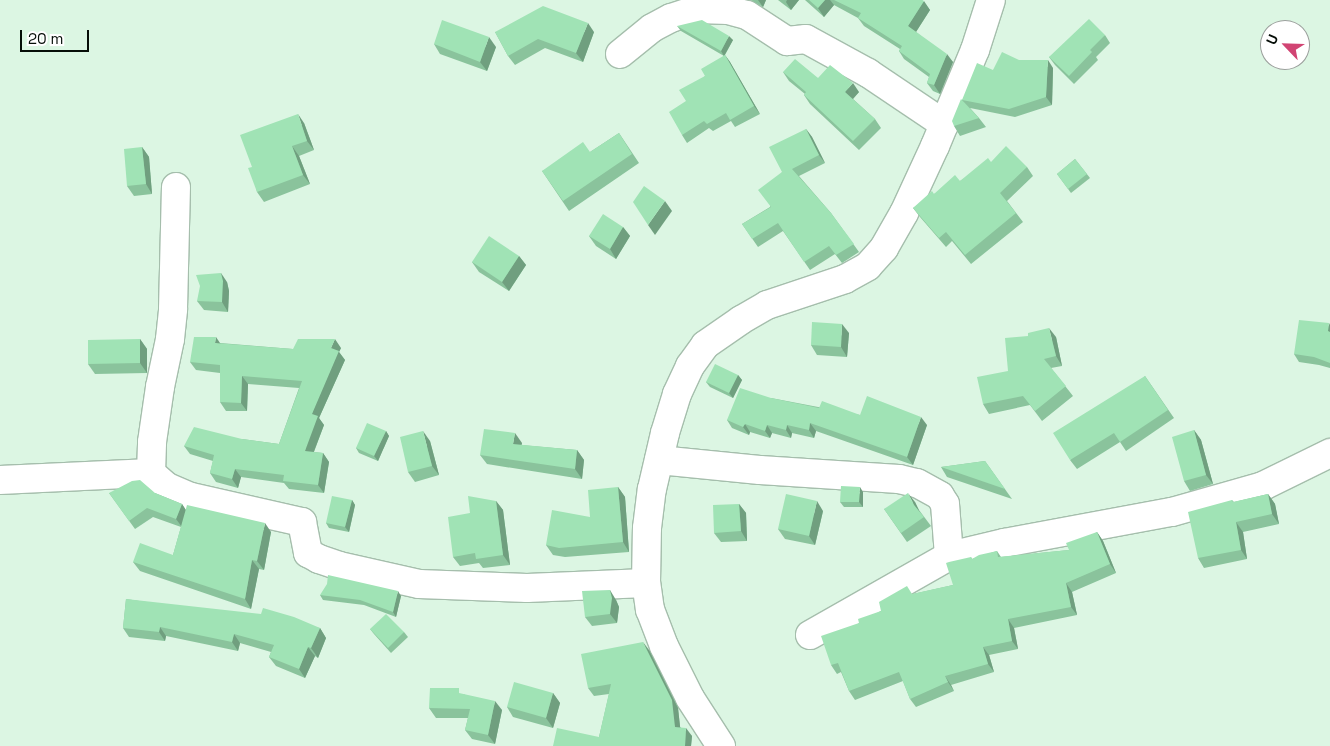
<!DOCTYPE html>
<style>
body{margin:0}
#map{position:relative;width:1330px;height:746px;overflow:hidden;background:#dcf6e3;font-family:"Space Grotesk",sans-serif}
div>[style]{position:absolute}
.roads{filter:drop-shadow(1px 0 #a5beac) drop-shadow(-1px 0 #a5beac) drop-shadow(0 1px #a5beac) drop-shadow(0 -1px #a5beac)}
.minor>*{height:28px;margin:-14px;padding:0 14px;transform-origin:14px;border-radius:14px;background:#fff}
.wall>*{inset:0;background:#8ac39c}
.shaded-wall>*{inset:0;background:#709f7f}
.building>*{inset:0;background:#a0e3b5}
span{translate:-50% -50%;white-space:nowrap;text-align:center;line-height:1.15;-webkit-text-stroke:4px #fff;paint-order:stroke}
.north{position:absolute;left:1260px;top:20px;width:50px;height:50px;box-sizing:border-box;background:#fff;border:1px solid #9b9f9c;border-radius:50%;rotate:294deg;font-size:14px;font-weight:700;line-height:20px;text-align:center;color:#060e08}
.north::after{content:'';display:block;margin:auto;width:18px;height:22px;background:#d14473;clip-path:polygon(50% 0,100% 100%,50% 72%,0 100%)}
.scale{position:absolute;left:20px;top:30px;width:69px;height:22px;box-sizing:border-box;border:2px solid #060e08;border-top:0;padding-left:6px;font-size:15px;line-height:18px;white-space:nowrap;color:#060e08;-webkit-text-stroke:4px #fff;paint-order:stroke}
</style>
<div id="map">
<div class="roads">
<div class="minor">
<div style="left:620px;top:54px;width:41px;rotate:-39.1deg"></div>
<div style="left:652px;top:28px;width:21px;rotate:-28deg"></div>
<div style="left:671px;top:18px;width:28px;rotate:-18deg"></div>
<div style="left:698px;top:9px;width:30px;rotate:2deg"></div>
<div style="left:728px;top:10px;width:20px;rotate:15deg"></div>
<div style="left:747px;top:15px;width:48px;rotate:33deg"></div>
<div style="left:787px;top:41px;width:19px;rotate:-6deg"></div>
<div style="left:806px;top:39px;width:71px;rotate:28.7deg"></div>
<div style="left:868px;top:73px;width:92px;rotate:33.9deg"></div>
<div style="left:659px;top:460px;width:101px;rotate:5.7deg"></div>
<div style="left:760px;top:470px;width:139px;rotate:3.7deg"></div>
<div style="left:899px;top:479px;width:18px;rotate:13deg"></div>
<div style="left:917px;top:483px;width:26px;rotate:29deg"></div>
<div style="left:940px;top:496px;width:9px;rotate:58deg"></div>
<div style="left:945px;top:504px;width:52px;rotate:85.6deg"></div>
<div style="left:151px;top:473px;width:31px;rotate:-88deg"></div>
<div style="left:152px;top:442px;width:56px;rotate:-81.7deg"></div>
<div style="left:160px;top:387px;width:49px;rotate:-78.2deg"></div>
<div style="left:170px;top:339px;width:30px;rotate:-84deg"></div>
<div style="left:173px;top:309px;width:122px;rotate:-88.6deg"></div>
<div style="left:0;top:480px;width:151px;rotate:-2.7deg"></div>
<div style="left:151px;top:473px;width:21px;rotate:41deg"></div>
<div style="left:167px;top:487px;width:26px;rotate:23deg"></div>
<div style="left:191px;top:497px;width:114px;rotate:12.7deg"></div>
<div style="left:302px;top:522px;width:32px;rotate:79deg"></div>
<div style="left:308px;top:553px;width:13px;rotate:29deg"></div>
<div style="left:319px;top:559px;width:21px;rotate:19deg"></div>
<div style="left:339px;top:566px;width:82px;rotate:12.7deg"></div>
<div style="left:419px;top:584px;width:108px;rotate:2.1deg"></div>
<div style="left:527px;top:588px;width:119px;rotate:-2.4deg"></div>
<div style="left:810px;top:635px;width:160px;rotate:-29.6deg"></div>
<div style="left:949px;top:556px;width:57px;rotate:-13.3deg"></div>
<div style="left:1004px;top:543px;width:171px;rotate:-10.5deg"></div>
<div style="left:1172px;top:512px;width:95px;rotate:-15.9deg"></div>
<div style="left:1263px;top:486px;width:75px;rotate:-26.2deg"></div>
<div style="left:721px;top:746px;width:57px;rotate:-122.9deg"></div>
<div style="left:690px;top:698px;width:58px;rotate:-116.6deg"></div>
<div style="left:664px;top:646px;width:39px;rotate:-111deg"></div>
<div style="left:650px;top:610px;width:27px;rotate:-98deg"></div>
<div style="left:646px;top:583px;width:55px;rotate:-89deg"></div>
<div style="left:647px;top:528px;width:39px;rotate:-83deg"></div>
<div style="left:652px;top:489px;width:57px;rotate:-76.9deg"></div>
<div style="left:665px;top:433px;width:41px;rotate:-72.9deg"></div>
<div style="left:677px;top:394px;width:31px;rotate:-65deg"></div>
<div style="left:690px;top:366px;width:26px;rotate:-54deg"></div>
<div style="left:705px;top:345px;width:44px;rotate:-34.8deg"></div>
<div style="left:741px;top:320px;width:30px;rotate:-30deg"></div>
<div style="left:767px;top:305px;width:82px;rotate:-18.4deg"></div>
<div style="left:845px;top:279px;width:26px;rotate:-29deg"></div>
<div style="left:868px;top:266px;width:24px;rotate:-48deg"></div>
<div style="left:884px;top:248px;width:40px;rotate:-60.3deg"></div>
<div style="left:904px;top:213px;width:74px;rotate:-65.2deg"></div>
<div style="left:935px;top:146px;width:104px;rotate:-67.4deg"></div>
<div style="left:975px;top:50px;width:52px;rotate:-72.3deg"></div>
</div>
</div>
<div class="wall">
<div style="clip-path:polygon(751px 0,766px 0,763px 7px)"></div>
<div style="clip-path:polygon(778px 0,799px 0,791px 10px)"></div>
<div style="clip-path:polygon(805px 0,922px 0,930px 10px,916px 32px,953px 62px,940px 94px,933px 91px,927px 83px,929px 77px,904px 59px,899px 51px,900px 49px,864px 26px,858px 18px,834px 5px,824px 17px)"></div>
<div style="clip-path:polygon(677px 26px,733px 40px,725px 55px,730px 62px,760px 114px,735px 127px,731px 121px,713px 131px,709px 128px,687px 143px,682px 135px,686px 101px,705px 76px,724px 56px,681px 31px)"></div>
<div style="clip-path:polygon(495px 32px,594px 32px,583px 62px,545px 48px,515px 65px,508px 56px)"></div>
<div style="clip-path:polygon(1105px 35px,1110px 43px,1096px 57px,1098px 60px,1074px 84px,1055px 65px,1049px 57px)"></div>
<div style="clip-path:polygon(434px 44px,496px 47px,487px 71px,440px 54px)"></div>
<div style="clip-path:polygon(1019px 60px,1053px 68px,1052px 105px,1015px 117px,970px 108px,979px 118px,986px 127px,960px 136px,954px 126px,962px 100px,993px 70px)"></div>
<div style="clip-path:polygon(783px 72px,818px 78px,859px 92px,853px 99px,875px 119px,881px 128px,859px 150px,810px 104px,804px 95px,805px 94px,789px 81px)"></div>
<div style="clip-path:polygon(304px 123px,314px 150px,299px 156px,310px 184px,264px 202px,257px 192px,252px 167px)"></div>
<div style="clip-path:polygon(806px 129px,812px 137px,825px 163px,799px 176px,831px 213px,859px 252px,842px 263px,835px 254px,810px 270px,783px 231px,758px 247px,742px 224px,770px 207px,782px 172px)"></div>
<div style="clip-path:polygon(619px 133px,639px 163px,569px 211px,542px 171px,590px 152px)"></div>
<div style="clip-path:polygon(142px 147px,149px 157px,152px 194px,134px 196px,127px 186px)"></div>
<div style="clip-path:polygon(1075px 159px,1090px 178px,1071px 193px,1057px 174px)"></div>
<div style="clip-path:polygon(991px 162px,1027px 167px,1033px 176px,1007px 201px,1023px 222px,971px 264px,952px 241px,946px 247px,920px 217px,913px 208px,934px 194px,960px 181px)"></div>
<div style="clip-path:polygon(623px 227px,630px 236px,616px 259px,596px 246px,589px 236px)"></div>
<div style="clip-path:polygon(519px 256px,526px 265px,509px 291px,479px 272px,472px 262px)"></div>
<div style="clip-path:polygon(227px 282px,229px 291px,228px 312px,204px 310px,197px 301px)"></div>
<div style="clip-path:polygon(1330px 325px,1330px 368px,1319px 365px,1299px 362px,1294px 354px)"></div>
<div style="clip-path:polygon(849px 333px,847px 357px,817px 355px,811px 345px)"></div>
<div style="clip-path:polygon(1056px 337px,1062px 366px,1051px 368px,1073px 396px,1042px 421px,1030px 405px,989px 414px,983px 404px)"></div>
<div style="clip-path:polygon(140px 339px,147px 349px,147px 373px,95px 374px,88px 364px)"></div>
<div style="clip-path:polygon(220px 343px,293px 349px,341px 348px,339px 352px,345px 360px,319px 418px,324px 425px,314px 452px,323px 453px,329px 462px,324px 493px,289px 489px,284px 483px,241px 477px,238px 488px,216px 482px,210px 473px,213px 461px,190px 454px,184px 446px,242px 439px,279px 444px,299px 388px,248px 384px,247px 411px,226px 411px,220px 402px,220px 373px,196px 370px,190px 362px)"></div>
<div style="clip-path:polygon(738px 375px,742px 380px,733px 398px,710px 387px,706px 382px)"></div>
<div style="clip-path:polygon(1145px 376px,1174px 418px,1126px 451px,1120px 442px,1077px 469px,1070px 460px)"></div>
<div style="clip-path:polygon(771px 398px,860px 415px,927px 425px,913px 465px,816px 431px,814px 438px,792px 433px,791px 438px,772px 433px,770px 438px,750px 432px,749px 435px,732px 428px,727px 420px)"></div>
<div style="clip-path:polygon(1194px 430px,1201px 440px,1213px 484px,1190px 491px,1184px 481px)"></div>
<div style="clip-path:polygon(386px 431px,389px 436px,378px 461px,359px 453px,356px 448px)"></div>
<div style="clip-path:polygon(430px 441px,439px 475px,415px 482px,408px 472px)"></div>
<div style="clip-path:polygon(522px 443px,521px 445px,577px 450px,584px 460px,582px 479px,487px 464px,480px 455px)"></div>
<div style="clip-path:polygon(985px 461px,1012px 499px,947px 477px,941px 467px)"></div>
<div style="clip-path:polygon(618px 487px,625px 497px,629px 552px,565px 557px,553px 555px,546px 545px,590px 517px)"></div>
<div style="clip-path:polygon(863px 492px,863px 507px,844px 507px,840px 502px)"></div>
<div style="clip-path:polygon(109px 493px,155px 493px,182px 504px,186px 510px,271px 532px,264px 570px,259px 569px,251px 609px,140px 571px,133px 562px,173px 555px,181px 527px,153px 517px,135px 529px)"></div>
<div style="clip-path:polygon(1268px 494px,1275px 504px,1279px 524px,1243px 532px,1247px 559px,1204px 568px,1198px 558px,1232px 500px,1234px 502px)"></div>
<div style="clip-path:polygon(352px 500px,355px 505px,349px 532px,329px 528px,326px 523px)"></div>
<div style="clip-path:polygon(496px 501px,503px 510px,510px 565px,483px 568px,479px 563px,460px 566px,453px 557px,470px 513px)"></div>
<div style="clip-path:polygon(915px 502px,919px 510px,931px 526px,907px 542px,884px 509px)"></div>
<div style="clip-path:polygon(739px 504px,746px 513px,747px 541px,721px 542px,714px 533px)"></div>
<div style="clip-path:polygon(823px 511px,815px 545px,785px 539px,778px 529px)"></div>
<div style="clip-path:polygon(1097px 532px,1103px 541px,1116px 573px,1072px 592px,1077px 615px,1014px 628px,1018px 649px,989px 655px,994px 672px,951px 685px,954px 691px,916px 707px,910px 699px,903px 681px,855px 700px,849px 691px,841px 672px,837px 674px,831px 665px,859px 623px,913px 594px,953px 585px,971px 557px,972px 559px,997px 551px,1001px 557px,1069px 550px)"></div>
<div style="clip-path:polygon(320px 595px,401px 596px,396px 617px,364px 605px,323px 600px)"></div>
<div style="clip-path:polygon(126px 599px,320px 628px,326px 638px,318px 658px,315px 656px,305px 678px,276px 666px,269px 657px,271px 652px,240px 643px,238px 651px,166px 636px,165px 641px,129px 637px,123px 628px)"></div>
<div style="clip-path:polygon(616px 600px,619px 607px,617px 623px,592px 626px,585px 617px)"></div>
<div style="clip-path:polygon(370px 629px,404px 632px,408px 637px,391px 653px,374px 634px)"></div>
<div style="clip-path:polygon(649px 650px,678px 708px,680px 727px,692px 736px,691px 746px,553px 746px,599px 737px,609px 694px,594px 696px,588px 688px)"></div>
<div style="clip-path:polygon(553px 693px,560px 703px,553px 728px,513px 717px,507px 707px)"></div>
<div style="clip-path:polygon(463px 694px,502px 710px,495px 744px,472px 739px,465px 730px,468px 718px,436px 718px,429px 708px)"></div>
</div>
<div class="shaded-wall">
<div style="clip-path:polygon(758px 0,766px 0,763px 7px)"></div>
<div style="clip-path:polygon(787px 0,799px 0,791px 10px,786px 2px)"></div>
<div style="clip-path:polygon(825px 0,830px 0,834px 5px,824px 17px,818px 8px)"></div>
<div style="clip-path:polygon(924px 1px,930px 10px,914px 35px,908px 26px)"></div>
<div style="clip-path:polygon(588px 23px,594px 32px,583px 62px,576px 53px)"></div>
<div style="clip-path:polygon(729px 36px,733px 40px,724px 56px,721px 51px)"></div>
<div style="clip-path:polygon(489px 37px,496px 47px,487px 71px,480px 62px)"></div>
<div style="clip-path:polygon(947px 54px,953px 62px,940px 94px,934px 85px)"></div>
<div style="clip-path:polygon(725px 55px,730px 62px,760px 114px,754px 106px)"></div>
<div style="clip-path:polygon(1048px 60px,1053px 68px,1052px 105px,1046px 97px)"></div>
<div style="clip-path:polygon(853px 83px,859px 92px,851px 101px,845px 92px)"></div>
<div style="clip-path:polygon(298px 114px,304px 123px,314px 150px,307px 141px)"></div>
<div style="clip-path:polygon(806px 129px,812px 137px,825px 163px,819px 155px)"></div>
<div style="clip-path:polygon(292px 146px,299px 156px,310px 184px,303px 175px)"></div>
<div style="clip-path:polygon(142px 147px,149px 157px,152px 194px,146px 184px)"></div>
<div style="clip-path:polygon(665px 201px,672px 211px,655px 235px,648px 225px)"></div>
<div style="clip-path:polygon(623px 227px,630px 236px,616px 259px,610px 249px)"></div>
<div style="clip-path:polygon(519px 256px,526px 265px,509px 291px,502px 282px)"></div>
<div style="clip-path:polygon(221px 273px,227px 282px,229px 291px,228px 312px,222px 302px)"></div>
<div style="clip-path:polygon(1329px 323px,1330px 325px,1330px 334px,1328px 331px)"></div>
<div style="clip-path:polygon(842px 324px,849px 333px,847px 357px,841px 347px)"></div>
<div style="clip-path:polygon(1049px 328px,1056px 337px,1062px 366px,1056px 356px)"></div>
<div style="clip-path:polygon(216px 337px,222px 346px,215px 343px)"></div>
<div style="clip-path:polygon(140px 339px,147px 349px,147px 373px,140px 363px)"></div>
<div style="clip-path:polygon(335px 339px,341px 348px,339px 352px,345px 360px,319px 418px,324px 425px,311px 459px,305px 451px,312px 414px,331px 348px)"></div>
<div style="clip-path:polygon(738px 375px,742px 380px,733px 398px,729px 393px)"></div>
<div style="clip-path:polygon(242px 376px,248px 384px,247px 411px,241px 403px)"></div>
<div style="clip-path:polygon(921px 417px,927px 425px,913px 465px,907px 457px)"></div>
<div style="clip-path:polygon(810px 423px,816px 431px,814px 438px,809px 430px)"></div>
<div style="clip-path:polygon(745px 424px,750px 432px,749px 435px,743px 427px)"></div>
<div style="clip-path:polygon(767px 425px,772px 433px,770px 438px,765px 431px)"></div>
<div style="clip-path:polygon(787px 425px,792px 433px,791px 438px,786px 430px)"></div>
<div style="clip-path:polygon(1194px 430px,1201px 440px,1213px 484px,1206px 475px)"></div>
<div style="clip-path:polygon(386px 431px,389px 436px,378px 461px,374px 456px)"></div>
<div style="clip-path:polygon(423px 431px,430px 441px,439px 475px,432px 466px)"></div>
<div style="clip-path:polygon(515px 433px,522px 443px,520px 453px,513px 444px)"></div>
<div style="clip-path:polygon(577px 450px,584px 460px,582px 479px,575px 469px)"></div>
<div style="clip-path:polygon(323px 453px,329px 462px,324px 493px,318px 485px)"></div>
<div style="clip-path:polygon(235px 469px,241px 477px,238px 488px,232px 479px)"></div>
<div style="clip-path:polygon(618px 487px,625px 497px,629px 552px,623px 542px)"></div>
<div style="clip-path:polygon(860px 487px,863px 492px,863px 507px,859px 502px)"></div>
<div style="clip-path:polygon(908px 493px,915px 502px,921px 515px,914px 505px)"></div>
<div style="clip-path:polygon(1268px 494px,1275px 504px,1279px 524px,1272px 514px)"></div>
<div style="clip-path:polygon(352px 500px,355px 505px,349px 532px,345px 527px)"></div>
<div style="clip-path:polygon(496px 501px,503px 510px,510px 565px,503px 555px)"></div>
<div style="clip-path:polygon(817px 501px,823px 511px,815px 545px,809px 536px)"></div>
<div style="clip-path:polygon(182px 504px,187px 512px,182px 527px,176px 519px)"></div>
<div style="clip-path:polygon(739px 504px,746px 513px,747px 541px,741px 531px)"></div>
<div style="clip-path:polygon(1236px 522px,1243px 532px,1247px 559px,1241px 550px)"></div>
<div style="clip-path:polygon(265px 523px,271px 532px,264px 570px,257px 561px)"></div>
<div style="clip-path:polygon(1097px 532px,1103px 541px,1116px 573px,1110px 564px)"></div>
<div style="clip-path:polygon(252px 560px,259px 569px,251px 609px,245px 599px)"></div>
<div style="clip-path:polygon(1066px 583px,1072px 592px,1077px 615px,1071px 607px)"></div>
<div style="clip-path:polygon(610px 590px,616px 600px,619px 607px,617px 623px,610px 614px)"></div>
<div style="clip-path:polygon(398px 591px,401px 596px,396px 617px,393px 612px)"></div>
<div style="clip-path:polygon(1008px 619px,1014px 628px,1018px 649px,1012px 641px)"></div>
<div style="clip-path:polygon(160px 627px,166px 636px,165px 641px,159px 632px)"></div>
<div style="clip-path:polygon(320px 628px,326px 638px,318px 658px,311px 648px)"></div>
<div style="clip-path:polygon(234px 634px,240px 643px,238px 651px,232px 642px)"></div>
<div style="clip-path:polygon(643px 642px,649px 650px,678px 708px,681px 735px,675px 727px)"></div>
<div style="clip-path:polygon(308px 647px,315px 656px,305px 678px,299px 669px)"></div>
<div style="clip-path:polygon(983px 647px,989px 655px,994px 672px,988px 664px)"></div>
<div style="clip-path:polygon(945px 676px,951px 685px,954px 691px,948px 682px)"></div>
<div style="clip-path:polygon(553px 693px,560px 703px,553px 728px,546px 718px)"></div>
<div style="clip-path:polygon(495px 701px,502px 710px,495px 744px,488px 735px)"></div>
<div style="clip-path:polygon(686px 728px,692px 736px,691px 746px,685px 746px)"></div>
</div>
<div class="building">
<div style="clip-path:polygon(809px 0,825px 0,818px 8px)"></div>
<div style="clip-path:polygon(834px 0,922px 0,924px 1px,908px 26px,947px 54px,934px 85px,927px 83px,930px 74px,899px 51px,902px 46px,858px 18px,861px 13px)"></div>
<div style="clip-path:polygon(543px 6px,588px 23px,576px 53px,538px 39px,508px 56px,495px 32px)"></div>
<div style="clip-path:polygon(1089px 19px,1105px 35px,1090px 50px,1092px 52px,1069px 76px,1049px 57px)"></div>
<div style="clip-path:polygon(442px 20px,489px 37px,480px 62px,434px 44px)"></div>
<div style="clip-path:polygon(702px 20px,729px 36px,721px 51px,677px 26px)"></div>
<div style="clip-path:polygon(1002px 52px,1019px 60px,1048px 60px,1046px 97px,1009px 109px,962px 100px,977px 63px,993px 70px)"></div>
<div style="clip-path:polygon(725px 55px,754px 106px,730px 120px,726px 113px,707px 124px,704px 121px,682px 135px,669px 112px,686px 101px,679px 90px,705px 76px,701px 69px)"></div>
<div style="clip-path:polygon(795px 59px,818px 78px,830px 65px,853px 83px,845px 92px,875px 119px,853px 141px,804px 95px,806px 92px,783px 72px)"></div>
<div style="clip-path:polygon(961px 99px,979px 118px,954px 126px,952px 121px)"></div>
<div style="clip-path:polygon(298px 114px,307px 141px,292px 146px,303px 175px,257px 192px,248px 168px,252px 167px,240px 135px)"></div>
<div style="clip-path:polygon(806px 129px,819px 155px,792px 169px,831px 213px,854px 244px,836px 255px,829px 246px,804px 262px,778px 223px,752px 239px,742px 224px,771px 207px,758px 190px,782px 172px,769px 147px)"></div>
<div style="clip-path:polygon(619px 133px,632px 154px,563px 201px,542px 171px,583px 142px,590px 152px)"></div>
<div style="clip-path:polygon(1006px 146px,1027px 167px,1000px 193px,1016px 213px,965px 255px,946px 232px,939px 238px,913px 208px,932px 191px,934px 194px,955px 175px,960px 181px,988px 158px,991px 162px)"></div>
<div style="clip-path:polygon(142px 147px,146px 184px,127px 186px,124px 149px)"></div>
<div style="clip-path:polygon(1075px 159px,1087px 174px,1068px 189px,1057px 174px)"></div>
<div style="clip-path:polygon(644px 186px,665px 201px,648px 225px,633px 202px)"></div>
<div style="clip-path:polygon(603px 214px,623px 227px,610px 249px,589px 236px)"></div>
<div style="clip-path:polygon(489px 236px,519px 256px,502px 282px,472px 262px)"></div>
<div style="clip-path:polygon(221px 273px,223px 281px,222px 302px,197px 301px,200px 286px,196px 275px)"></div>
<div style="clip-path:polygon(1299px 320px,1329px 323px,1328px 331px,1330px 332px,1330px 363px,1314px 357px,1294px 354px)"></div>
<div style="clip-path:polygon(812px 322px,842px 324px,841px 347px,811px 345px)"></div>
<div style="clip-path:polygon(1049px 328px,1056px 356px,1044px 359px,1066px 386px,1035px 411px,1023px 396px,983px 404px,977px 377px,1008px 371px,1005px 338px,1028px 336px,1028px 333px)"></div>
<div style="clip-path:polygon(194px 337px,216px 337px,215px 343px,293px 349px,298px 339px,335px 339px,331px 348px,339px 351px,312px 414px,318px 416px,305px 451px,323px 453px,318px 485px,283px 481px,284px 475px,235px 469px,232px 479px,210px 473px,214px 455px,184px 446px,194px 427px,242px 439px,279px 444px,302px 381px,242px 376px,241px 403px,220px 402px,220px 365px,190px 362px)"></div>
<div style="clip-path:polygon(140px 339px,140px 363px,88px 364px,88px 340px)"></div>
<div style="clip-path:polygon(715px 364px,738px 375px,729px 393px,706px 382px)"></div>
<div style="clip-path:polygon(1145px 376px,1168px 410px,1120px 442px,1114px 433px,1070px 460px,1053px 433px)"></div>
<div style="clip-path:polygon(740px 388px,771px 398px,819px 408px,822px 401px,860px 415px,867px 396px,921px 417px,907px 457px,810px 423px,809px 430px,787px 425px,786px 430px,767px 425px,765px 431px,745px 424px,743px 427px,727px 420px)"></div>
<div style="clip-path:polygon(367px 423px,386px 431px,374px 456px,356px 448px)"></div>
<div style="clip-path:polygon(484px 429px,515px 433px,513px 444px,577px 450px,575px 469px,480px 455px)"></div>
<div style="clip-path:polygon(1194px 430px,1206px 475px,1184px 481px,1172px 437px)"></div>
<div style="clip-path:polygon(423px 431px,432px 466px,408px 472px,400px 437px)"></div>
<div style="clip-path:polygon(985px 461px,1005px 489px,941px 467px)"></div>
<div style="clip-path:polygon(140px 480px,155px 493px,182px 504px,176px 519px,147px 508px,129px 521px,109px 493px,132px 481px)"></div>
<div style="clip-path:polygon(841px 486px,860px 487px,859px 502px,840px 502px)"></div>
<div style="clip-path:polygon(618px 487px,623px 542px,559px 548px,546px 545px,552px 510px,590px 517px,588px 490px)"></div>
<div style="clip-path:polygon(908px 493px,914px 505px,924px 517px,901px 533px,884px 509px)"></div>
<div style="clip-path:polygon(786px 494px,817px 501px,809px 536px,778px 529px)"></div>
<div style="clip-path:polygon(1268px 494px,1272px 514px,1236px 522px,1241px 550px,1198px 558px,1188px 512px,1232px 500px,1233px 502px)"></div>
<div style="clip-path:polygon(332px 496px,352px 500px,345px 527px,326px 523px)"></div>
<div style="clip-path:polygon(468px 496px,496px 501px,503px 555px,476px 559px,475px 553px,453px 557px,448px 517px,470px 513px)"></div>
<div style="clip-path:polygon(739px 504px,741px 531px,714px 533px,713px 505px)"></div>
<div style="clip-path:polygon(187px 505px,265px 523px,257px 561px,252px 560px,245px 599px,133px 562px,140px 543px,173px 555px)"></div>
<div style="clip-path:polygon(1097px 532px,1110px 564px,1066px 583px,1071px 607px,1008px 619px,1012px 641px,983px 647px,988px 664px,945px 676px,948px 682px,910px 699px,899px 672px,849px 691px,838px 663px,831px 665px,821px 636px,859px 623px,858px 619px,881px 611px,879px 602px,907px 586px,912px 594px,953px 585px,946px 563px,949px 562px,971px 557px,972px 559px,979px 555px,997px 551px,998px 557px,1069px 550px,1066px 543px)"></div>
<div style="clip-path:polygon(328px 575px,398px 591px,393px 612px,360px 600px,320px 595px,327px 584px)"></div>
<div style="clip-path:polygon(610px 590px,612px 598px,610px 614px,585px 617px,582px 591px)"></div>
<div style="clip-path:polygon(126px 599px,261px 614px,263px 608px,294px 617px,320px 628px,311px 648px,308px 647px,299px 669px,269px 657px,274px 645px,234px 634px,232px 642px,160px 627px,159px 632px,123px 628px)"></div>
<div style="clip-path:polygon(386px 614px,404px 632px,388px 648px,370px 629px)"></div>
<div style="clip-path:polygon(643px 642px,672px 700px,675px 727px,686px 728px,685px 746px,553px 746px,557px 728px,599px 737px,611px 684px,588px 688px,581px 654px)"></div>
<div style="clip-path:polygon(514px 682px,553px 693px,546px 718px,507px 707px)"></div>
<div style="clip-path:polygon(430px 688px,459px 688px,459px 693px,495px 701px,488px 735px,465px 730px,470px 709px,429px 708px)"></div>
</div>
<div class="north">U</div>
<div class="scale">20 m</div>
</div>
